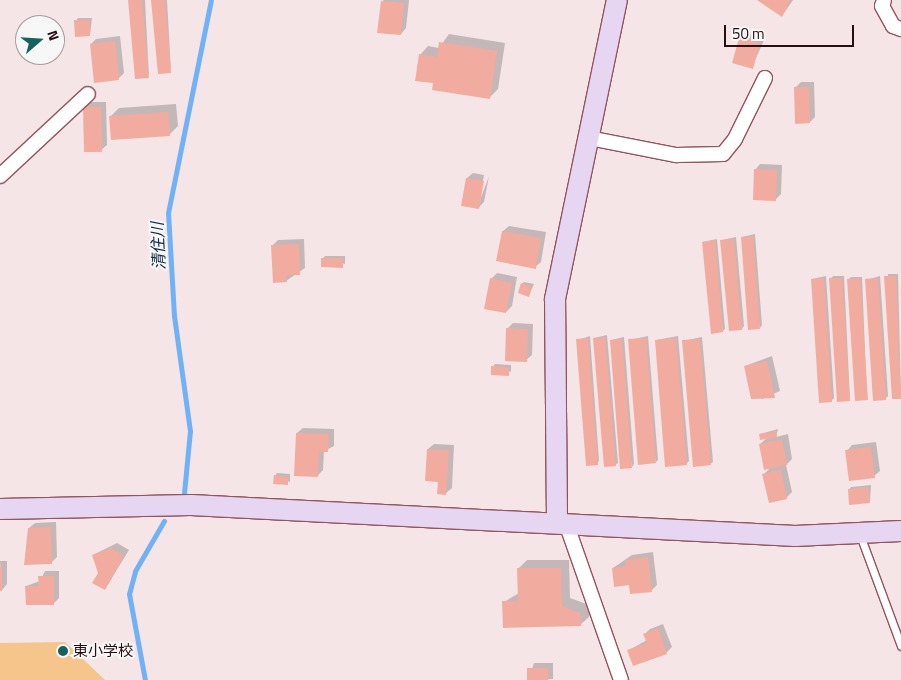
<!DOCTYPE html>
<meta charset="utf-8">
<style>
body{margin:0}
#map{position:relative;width:901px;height:680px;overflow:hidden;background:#f5e5e7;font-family:"Titillium Web","Noto Sans JP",sans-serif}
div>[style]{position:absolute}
.green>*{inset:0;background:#f5c58c}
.shadow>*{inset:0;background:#0003}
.stream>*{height:5px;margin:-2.5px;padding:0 2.5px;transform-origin:2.5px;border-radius:2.5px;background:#71b2f7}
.building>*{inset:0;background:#f1ac9f}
.roads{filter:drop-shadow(1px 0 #93545d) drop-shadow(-1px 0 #93545d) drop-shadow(0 1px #93545d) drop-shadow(0 -1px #93545d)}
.lane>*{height:7px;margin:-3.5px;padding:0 3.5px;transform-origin:3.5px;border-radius:3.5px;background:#fff}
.street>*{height:14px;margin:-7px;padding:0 7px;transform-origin:7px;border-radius:7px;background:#fff}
.secondary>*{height:20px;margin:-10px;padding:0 10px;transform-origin:10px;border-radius:10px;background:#e7d6f2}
.dots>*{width:14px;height:14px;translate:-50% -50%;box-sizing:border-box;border:2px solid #f7f7f7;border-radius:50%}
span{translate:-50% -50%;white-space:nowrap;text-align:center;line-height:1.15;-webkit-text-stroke:4px #f7f7f7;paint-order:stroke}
.poi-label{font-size:15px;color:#270e12}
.left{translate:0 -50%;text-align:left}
.water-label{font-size:16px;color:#0f2a46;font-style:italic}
.north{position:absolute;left:15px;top:15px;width:50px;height:50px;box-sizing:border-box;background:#f7f7f7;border:1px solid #a49a9b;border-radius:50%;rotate:71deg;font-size:14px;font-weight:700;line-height:20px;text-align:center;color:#270e12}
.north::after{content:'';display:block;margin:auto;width:18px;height:22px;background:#146360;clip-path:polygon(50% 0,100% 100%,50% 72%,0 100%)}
.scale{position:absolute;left:724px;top:25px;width:130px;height:22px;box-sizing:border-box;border:2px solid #270e12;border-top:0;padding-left:6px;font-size:15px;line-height:18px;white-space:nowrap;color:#270e12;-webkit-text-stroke:4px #f7f7f7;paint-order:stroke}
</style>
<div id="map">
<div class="green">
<div style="clip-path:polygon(65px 642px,105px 680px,0 680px,0 643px)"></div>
</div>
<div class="shadow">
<div style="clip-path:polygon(129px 0,145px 0,149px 77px)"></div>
<div style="clip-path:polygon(152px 0,167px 0,171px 71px)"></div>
<div style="clip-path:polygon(383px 0,409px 0,406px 28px,401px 34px)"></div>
<div style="clip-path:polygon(760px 0,793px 0,782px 16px)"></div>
<div style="clip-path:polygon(78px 18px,92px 18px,90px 35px,76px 21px)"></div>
<div style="clip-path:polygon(746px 33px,765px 38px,752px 67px,733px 62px)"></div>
<div style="clip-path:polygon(449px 34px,505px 43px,498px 89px,489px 98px,434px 82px,420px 55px,428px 46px,439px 48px)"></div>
<div style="clip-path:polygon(120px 36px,124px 73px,118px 79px,91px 44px,96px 39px)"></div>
<div style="clip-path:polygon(801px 82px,814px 82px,815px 117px,810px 122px,795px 88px)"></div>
<div style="clip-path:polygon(90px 102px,106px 102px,107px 145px,101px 150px,84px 108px)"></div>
<div style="clip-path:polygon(176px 104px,178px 126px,169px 135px,111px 116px,119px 108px)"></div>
<div style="clip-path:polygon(760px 164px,782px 165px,781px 194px,776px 199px,755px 170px)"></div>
<div style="clip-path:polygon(473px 173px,484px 175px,479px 203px,489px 176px,484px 202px,478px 208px,467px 178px)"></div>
<div style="clip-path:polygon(509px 226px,546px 232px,541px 262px,535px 267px,498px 260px,503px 231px)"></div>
<div style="clip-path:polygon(755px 234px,762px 325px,760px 328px,742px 237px)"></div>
<div style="clip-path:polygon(736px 237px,744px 326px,742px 329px,722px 240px)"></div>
<div style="clip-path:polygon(304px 239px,305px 268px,286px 281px,272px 246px,278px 240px)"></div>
<div style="clip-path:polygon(717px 239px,725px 329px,723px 331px,703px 242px)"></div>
<div style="clip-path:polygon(325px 256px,345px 256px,345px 264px,323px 258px)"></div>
<div style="clip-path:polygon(497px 273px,517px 277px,512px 306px,506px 312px,491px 279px)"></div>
<div style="clip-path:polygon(888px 274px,898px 274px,901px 397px,893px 398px)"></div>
<div style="clip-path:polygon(826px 276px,834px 398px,831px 401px,812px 279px)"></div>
<div style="clip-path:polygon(833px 276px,844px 276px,850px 400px,830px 279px)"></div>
<div style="clip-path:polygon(880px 276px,888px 396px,885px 399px,866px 280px)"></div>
<div style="clip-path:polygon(851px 277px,862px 277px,867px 399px,848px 280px)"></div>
<div style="clip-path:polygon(524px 282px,534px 284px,529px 295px,522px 284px)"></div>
<div style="clip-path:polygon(513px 323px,533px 324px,532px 355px,526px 360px,507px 329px)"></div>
<div style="clip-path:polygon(607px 335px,618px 463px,615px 465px,594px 338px)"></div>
<div style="clip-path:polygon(590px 336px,599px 461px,597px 463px,578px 340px)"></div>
<div style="clip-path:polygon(648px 336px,658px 460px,656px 462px,629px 340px)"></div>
<div style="clip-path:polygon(678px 336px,689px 461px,686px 464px,656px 340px)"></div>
<div style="clip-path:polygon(624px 337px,634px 464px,632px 467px,611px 340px)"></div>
<div style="clip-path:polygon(702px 337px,713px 462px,710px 464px,683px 341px)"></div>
<div style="clip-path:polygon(772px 356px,780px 391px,762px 399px,745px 366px)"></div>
<div style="clip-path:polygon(495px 364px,511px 365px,511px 372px,493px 366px)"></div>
<div style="clip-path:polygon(303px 428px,334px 429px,334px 446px,324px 451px,323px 470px,317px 476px,297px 433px)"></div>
<div style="clip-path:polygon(778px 429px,776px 437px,788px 434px,792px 459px,786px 465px,792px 492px,786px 498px,764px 474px,771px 467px,760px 444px,767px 438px,760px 434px)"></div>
<div style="clip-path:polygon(876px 442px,880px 471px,874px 476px,847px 451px,852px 445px)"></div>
<div style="clip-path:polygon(434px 444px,454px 445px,452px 488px,446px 493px,428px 449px)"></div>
<div style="clip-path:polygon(277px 473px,290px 474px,290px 482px,275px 476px)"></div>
<div style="clip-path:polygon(871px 485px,870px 501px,849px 490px,851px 487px)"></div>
<div style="clip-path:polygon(56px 522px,57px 557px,51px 563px,29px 528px,35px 523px)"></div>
<div style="clip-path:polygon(117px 543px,129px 550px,105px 589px,93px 555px)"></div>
<div style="clip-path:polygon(653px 552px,657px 585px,651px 591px,630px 584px,613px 568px,632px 555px)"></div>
<div style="clip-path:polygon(527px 560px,569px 560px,570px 598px,589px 605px,589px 617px,580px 625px,504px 602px,519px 593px,518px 569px)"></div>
<div style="clip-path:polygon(0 561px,7px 561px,7px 584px,2px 590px)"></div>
<div style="clip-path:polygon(45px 571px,59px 571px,59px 598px,54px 603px,26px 586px,40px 581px)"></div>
<div style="clip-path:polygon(663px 624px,672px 647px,666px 653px,629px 650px,647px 640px,645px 634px,650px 629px)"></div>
<div style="clip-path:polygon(534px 663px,553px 663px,553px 679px,528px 680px)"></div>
</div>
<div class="stream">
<div style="left:184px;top:493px;width:62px;rotate:-84.5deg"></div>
<div style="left:190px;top:431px;width:116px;rotate:-97.9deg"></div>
<div style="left:174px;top:316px;width:103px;rotate:-93.3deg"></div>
<div style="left:168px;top:213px;width:217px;rotate:-78.6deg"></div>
<div style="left:145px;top:680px;width:87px;rotate:-100.5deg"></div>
<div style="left:129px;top:594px;width:24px;rotate:-75deg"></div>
<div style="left:135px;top:571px;width:58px;rotate:-59.9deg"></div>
</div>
<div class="building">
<div style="clip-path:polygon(128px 0,142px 0,149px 78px,135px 79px)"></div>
<div style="clip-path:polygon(151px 0,165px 0,171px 73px,158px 74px)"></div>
<div style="clip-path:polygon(757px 0,790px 0,782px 17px)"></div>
<div style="clip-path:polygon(381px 1px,404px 3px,401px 35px,377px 33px)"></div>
<div style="clip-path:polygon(74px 20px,90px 20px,90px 36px,75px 37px)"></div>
<div style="clip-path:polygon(739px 38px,760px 43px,753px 69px,732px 63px)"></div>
<div style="clip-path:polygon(115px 41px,119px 80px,94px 83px,90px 44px)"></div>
<div style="clip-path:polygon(439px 42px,497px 51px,490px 99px,432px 90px,433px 83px,415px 81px,419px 54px,437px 57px)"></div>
<div style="clip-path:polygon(794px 87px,809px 87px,810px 123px,795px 124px)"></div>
<div style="clip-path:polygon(83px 107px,101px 107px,102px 152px,84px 152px)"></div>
<div style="clip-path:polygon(168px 112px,170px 136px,111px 140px,109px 116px)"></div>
<div style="clip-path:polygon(754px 169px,777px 170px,776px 201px,753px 200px)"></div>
<div style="clip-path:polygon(466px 178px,484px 181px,479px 209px,461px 206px)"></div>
<div style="clip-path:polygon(502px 231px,541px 238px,536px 269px,496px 261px)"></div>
<div style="clip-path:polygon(753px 236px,760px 329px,748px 330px,741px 237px)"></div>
<div style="clip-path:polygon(734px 239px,742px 330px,729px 331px,720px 240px)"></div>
<div style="clip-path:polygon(715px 240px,723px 332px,711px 334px,702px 242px)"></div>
<div style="clip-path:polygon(299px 244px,300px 275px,286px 275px,287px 282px,273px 283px,271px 245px)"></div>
<div style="clip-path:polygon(321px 258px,343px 258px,343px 268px,321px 267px)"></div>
<div style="clip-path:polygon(884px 276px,896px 276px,901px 399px,892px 399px)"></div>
<div style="clip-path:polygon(490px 278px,512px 283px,506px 313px,484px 309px)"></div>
<div style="clip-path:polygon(824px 278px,832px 402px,819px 403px,811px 279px)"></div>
<div style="clip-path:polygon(829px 278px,842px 278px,850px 401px,837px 402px)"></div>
<div style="clip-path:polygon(860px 278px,868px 400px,855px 401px,847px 279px)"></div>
<div style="clip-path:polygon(878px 278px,886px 400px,873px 401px,865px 279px)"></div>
<div style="clip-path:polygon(521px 283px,532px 287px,529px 297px,518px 293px)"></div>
<div style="clip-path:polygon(506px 328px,528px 329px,527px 362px,505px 361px)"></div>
<div style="clip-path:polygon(605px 337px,616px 466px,604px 467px,593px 338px)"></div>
<div style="clip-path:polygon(588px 338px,598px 465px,586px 466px,576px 339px)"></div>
<div style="clip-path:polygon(646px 338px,656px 463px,638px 465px,628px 339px)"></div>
<div style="clip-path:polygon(676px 338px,687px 465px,665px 467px,655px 340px)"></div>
<div style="clip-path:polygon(622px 339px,632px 468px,620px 469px,610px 340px)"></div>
<div style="clip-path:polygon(700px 339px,711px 465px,693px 467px,682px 340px)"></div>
<div style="clip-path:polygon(767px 361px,775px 398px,751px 399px,744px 366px)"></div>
<div style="clip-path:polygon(491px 366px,509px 367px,509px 376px,491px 375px)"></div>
<div style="clip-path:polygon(776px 431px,777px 437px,760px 440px,759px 434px)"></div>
<div style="clip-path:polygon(296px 433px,329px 434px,328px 452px,319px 452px,318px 477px,294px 476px)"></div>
<div style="clip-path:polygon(782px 439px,787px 465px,764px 470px,759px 444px)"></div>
<div style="clip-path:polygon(871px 447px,875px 478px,849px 481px,845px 450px)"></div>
<div style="clip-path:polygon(427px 449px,449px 450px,446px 495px,437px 494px,438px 482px,425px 481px)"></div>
<div style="clip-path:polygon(781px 470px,787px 499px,769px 503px,762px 474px)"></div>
<div style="clip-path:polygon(274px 475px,288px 477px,288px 485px,273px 484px)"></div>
<div style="clip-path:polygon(868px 487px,870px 503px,849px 505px,848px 489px)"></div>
<div style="clip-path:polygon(51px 527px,52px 564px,24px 565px,28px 528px)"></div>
<div style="clip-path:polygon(111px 548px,124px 556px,105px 590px,92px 583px,98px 573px,92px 555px)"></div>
<div style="clip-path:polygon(648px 557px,652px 592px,630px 594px,629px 585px,614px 587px,612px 568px,626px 566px,625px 560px)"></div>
<div style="clip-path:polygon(0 567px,2px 567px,2px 591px,0 591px)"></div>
<div style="clip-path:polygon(517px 568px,561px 568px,562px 606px,580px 613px,581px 626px,503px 628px,502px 601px,518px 601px)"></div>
<div style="clip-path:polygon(38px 576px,54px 576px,54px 605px,26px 605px,25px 586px,39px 586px)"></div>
<div style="clip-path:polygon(658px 628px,667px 654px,633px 666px,627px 650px,647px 643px,643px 634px)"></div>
<div style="clip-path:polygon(527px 668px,548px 668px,548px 680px,527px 680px)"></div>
</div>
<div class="roads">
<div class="lane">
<div style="left:860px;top:535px;width:118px;rotate:69.7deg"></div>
</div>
<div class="street">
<div style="left:884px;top:0;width:6px;rotate:108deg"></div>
<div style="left:882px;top:6px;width:23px;rotate:61deg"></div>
<div style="left:893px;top:26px;width:9px;rotate:21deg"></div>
<div style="left:589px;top:138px;width:89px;rotate:11.1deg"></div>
<div style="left:676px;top:155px;width:47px;rotate:-1.2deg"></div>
<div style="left:723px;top:154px;width:19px;rotate:-51deg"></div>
<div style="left:735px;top:139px;width:68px;rotate:-63.8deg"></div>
<div style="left:0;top:176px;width:120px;rotate:-43deg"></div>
<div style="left:566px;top:523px;width:166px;rotate:70.7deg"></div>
</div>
<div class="secondary">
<div style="left:0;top:509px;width:191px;rotate:-1.2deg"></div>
<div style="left:191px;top:505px;width:605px;rotate:2.94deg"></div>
<div style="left:795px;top:536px;width:106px;rotate:-2.7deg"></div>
<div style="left:557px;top:522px;width:223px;rotate:-90.5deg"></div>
<div style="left:555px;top:299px;width:305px;rotate:-78.3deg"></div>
</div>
</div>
<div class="dots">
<div style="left:63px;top:651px;background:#146360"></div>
</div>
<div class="poi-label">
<span class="left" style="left:73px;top:651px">東小学校</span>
</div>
<div class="water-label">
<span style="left:158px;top:246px;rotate:-93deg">清住川</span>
</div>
<div class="north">N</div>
<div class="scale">50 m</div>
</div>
